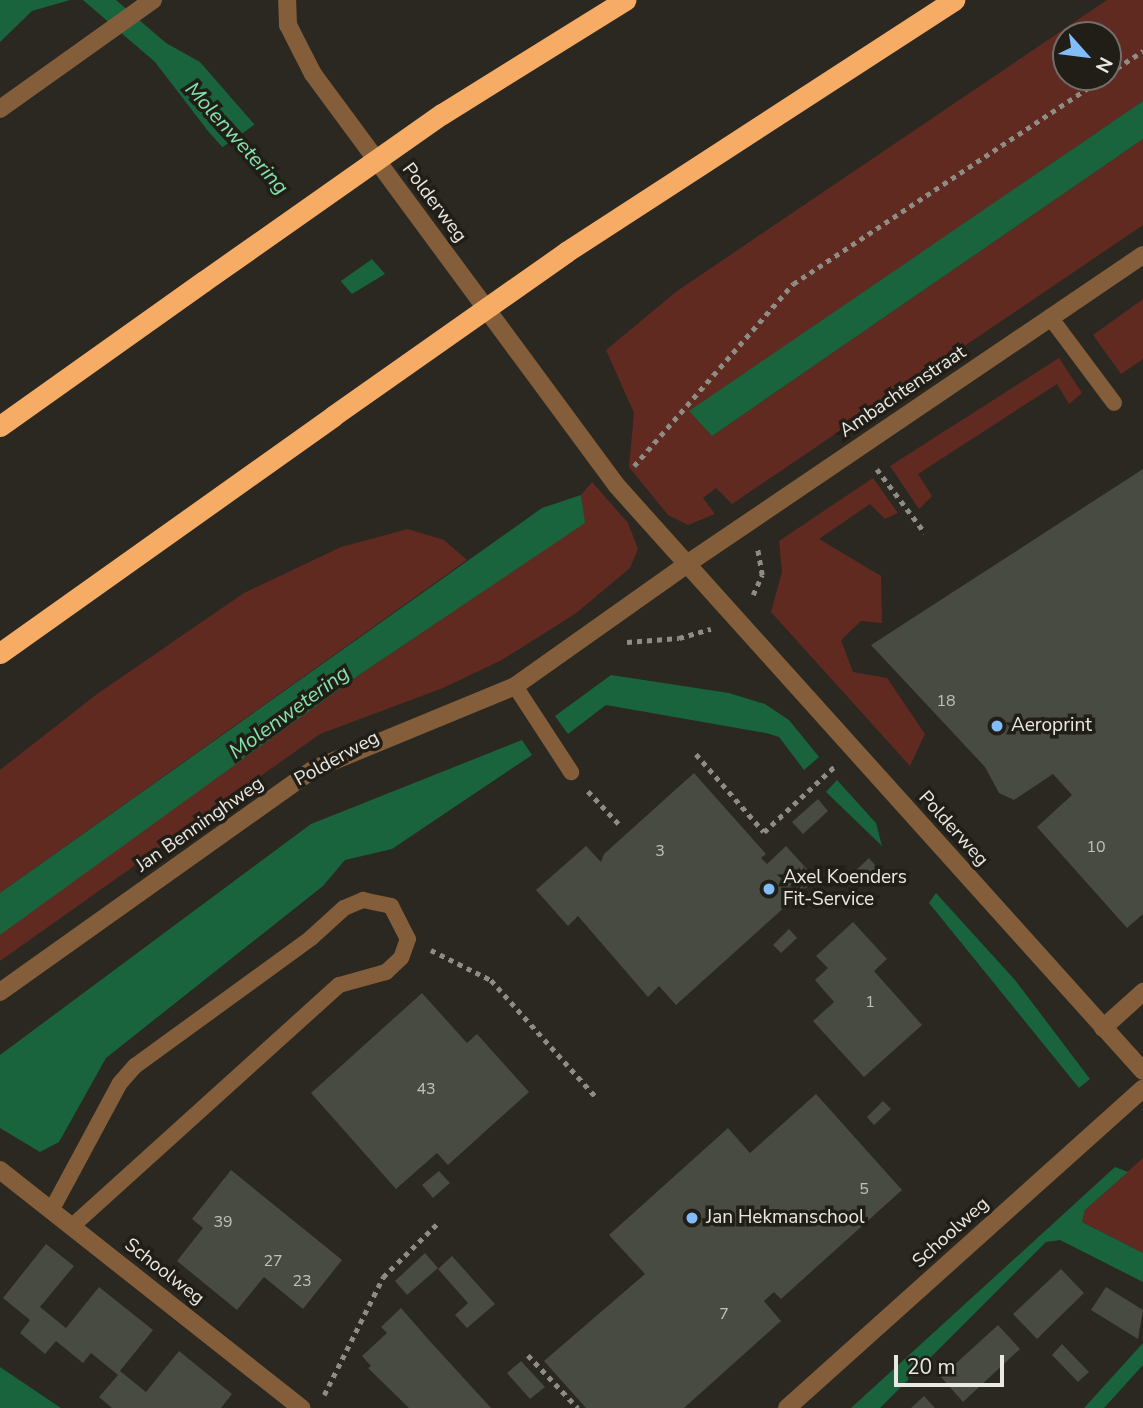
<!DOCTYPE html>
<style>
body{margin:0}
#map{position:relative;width:1143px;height:1408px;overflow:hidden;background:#2a2820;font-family:"Nunito Sans",sans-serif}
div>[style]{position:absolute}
.green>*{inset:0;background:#612a20}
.water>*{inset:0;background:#19633d}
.pier>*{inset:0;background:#2a2820}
.building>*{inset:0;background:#474b42}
.path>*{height:4.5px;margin-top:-2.25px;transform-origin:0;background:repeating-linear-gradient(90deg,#8d8c85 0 5px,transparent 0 10px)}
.service>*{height:16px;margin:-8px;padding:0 8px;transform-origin:8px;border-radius:8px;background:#845e3b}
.minor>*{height:18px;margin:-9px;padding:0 9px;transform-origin:9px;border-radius:9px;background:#845e3b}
.tertiary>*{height:18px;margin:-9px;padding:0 9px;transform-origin:9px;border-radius:9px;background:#845e3b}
.motorway>*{height:21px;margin:-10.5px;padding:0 10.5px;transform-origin:10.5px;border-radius:10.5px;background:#f7ac65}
.motorway-bridge>*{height:21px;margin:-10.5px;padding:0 10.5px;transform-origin:10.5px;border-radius:10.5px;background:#f7ac65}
.dots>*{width:19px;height:19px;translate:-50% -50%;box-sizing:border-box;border:4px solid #211e17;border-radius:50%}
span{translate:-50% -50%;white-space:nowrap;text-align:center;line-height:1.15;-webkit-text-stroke:7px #211e17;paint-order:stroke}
.number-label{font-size:16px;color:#c0c1bb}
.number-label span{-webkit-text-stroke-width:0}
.street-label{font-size:19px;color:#e9e8e3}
.poi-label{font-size:19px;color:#e9e8e3}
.left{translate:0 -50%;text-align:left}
.water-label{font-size:21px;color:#82e4aa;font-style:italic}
.north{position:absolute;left:1052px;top:21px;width:70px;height:70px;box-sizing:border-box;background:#211e17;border:2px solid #716f69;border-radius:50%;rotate:118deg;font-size:19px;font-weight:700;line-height:28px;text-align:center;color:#e9e8e3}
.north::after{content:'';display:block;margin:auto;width:24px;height:32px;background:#80bdfa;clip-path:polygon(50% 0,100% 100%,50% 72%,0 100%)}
.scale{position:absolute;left:894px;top:1355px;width:110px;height:32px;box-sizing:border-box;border:4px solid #e9e8e3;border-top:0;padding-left:9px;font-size:21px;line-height:24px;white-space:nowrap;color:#e9e8e3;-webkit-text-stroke:5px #211e17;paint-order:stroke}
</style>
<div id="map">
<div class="green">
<div style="clip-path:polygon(evenodd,1107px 0,1143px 0,1143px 101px,690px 411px,712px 436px,1143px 139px,1143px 225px,732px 504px,716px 488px,703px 498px,715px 514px,688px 525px,668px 515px,629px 467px,634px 413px,606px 350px,677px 291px,1107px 0,1066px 35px,1108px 35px,1108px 77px,1066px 77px,1066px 35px)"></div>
<div style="clip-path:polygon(1143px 299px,1143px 359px,1121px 374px,1093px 335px)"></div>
<div style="clip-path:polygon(1059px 358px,1082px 393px,1069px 404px,1057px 384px,918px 474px,932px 496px,919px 509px,890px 466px)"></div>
<div style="clip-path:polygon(873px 478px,898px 513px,885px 519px,870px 504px,819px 539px,881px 576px,882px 623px,861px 621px,841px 640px,853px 672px,887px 678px,925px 734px,910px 766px,771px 612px,782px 572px,779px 541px)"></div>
<div style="clip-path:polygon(592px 482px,628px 523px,638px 549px,630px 568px,575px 614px,500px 661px,443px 688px,320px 734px,0 961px,0 935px,67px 885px,359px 675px,584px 523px,581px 495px)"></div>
<div style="clip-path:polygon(408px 529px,444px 540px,467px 560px,0 893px,0 770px,97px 694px,244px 593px,341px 547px)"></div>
<div style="clip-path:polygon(1143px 1158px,1143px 1253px,1082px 1222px,1085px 1210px)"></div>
</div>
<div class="water">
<div style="clip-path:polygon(0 0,70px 0,32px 11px,0 42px)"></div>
<div style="clip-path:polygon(83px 0,116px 0,166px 43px,200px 62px,385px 274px,352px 294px,208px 131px,155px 62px)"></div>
<div style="clip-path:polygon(1143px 101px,1143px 139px,712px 436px,689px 411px)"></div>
<div style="clip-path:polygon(581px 495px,585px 523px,359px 675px,0 935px,0 893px,542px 508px)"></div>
<div style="clip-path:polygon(611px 675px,729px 693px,765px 704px,789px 720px,819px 757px,804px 770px,779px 737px,766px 733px,606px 705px,568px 734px,555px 716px)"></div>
<div style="clip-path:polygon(522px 740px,532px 755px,392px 849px,345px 860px,323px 886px,106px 1058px,59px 1142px,40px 1152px,0 1128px,0 1055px,311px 824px)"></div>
<div style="clip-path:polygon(837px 780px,876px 823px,882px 846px,826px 792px)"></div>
<div style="clip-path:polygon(936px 893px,1015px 980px,1090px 1079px,1079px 1088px,929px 903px)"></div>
<div style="clip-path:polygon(1115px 1167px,1128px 1172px,1085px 1210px,1082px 1222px,1143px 1253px,1143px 1282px,1060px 1240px,1046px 1242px,880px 1408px,851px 1408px)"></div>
<div style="clip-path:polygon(1143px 1343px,1143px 1365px,1104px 1408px,1084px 1408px)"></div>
<div style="clip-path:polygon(0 1367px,58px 1406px,61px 1408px,0 1408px)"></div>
</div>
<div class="pier">
<div style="clip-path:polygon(257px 123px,375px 257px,338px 283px,220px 149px)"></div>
</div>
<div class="building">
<div style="clip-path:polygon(1143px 469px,1143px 914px,1127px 928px,1037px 827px,1072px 795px,1053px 774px,1014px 800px,999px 793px,985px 767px,871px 645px)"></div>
<div style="clip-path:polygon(694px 773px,766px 854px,761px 858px,767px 864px,786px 846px,816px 879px,676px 1005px,659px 986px,648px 997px,578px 916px,568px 926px,536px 890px,586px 846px,601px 862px,604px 854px)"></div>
<div style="clip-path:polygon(818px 799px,828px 811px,803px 834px,792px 822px)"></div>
<div style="clip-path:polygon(869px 858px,880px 871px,864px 886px,852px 874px)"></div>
<div style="clip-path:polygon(853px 922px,887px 959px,874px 971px,922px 1025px,864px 1077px,813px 1021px,834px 1002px,815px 980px,828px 968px,816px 956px)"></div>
<div style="clip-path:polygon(789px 929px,797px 938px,781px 953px,773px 945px)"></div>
<div style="clip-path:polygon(422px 993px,467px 1043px,477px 1034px,529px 1092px,448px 1165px,437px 1153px,396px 1189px,311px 1093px)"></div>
<div style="clip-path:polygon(816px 1094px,902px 1190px,781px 1299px,774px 1292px,764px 1301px,781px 1321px,684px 1408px,586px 1408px,544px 1361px,645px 1274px,609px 1235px,728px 1128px,750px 1153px)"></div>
<div style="clip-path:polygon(883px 1101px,891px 1109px,874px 1125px,867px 1117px)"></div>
<div style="clip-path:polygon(231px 1170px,342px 1260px,303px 1309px,264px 1277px,237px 1310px,177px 1261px,203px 1228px,192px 1219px)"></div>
<div style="clip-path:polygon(439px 1171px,450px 1183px,433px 1198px,422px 1185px)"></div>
<div style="clip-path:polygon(46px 1244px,74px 1266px,40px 1307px,66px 1328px,99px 1287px,153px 1330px,120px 1371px,146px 1392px,179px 1351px,232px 1394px,221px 1408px,112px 1408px,99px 1397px,118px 1375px,91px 1353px,83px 1363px,56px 1341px,45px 1354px,20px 1333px,30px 1320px,3px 1298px)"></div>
<div style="clip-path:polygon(425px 1253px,438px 1268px,407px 1295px,395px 1281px)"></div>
<div style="clip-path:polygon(452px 1256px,495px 1304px,467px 1328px,455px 1315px,468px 1303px,438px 1269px)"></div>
<div style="clip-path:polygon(1061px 1269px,1084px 1293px,1037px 1339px,1013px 1314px)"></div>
<div style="clip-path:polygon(1106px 1287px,1143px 1310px,1138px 1339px,1091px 1310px)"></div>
<div style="clip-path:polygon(401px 1308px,428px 1339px,491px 1408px,409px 1408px,368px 1368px,371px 1366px,362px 1356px,387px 1333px,381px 1327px)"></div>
<div style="clip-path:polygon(998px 1325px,1020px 1349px,963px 1402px,941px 1377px)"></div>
<div style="clip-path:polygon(1062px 1344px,1089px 1372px,1078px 1382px,1052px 1355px)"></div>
<div style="clip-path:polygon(521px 1361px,545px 1387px,530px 1399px,507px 1373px)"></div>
<div style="clip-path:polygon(924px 1396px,935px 1408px,911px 1408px)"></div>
</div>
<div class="path">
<div style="left:1108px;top:74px;width:42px;rotate:-33.3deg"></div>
<div style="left:634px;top:466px;width:242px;rotate:-48.9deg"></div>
<div style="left:793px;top:284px;width:374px;rotate:-33.6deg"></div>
<div style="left:877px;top:469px;width:80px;rotate:53.1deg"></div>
<div style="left:753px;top:595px;width:22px;rotate:-66deg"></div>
<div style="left:762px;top:575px;width:27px;rotate:-100deg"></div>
<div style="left:627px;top:642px;width:52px;rotate:-4.4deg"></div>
<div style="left:679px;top:638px;width:33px;rotate:-16deg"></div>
<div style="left:696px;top:754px;width:103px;rotate:48.9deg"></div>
<div style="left:764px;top:832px;width:97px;rotate:-42.9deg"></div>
<div style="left:588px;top:791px;width:45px;rotate:46.8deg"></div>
<div style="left:431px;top:950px;width:67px;rotate:26.6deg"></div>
<div style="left:491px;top:980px;width:156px;rotate:48.1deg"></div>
<div style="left:528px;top:1355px;width:73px;rotate:46.7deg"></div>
<div style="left:324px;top:1395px;width:132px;rotate:-63.4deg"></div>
<div style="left:383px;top:1277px;width:78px;rotate:-44.5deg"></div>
</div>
<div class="service">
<div style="left:1050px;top:317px;width:107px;rotate:53.3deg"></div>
<div style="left:515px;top:686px;width:103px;rotate:56.9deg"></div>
<div style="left:51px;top:1211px;width:145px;rotate:-61.7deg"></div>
<div style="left:120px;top:1083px;width:23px;rotate:-49deg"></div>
<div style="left:135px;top:1066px;width:218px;rotate:-36deg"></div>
<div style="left:311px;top:938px;width:45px;rotate:-42.3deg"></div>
<div style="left:344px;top:908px;width:21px;rotate:-23deg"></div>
<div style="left:363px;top:900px;width:29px;rotate:12deg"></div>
<div style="left:391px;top:906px;width:37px;rotate:63deg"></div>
<div style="left:408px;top:939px;width:20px;rotate:110deg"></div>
<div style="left:401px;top:958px;width:21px;rotate:137deg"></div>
<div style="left:386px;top:972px;width:49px;rotate:164.5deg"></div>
<div style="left:339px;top:985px;width:360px;rotate:137.9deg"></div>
</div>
<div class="minor">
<div style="left:1143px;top:255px;width:551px;rotate:145.88deg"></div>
<div style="left:687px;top:564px;width:682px;rotate:48.03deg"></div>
<div style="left:1103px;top:1028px;width:54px;rotate:-42deg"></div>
<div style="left:0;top:1170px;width:384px;rotate:38.3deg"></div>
<div style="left:787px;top:1408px;width:478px;rotate:-41.9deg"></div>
</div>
<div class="tertiary">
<div style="left:0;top:109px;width:188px;rotate:-35.5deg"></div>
<div style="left:0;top:992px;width:385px;rotate:-35.4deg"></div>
<div style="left:314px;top:769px;width:217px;rotate:-22.4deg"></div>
<div style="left:515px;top:686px;width:211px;rotate:-35.3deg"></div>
<div style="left:687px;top:564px;width:105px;rotate:-131.9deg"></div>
<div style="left:617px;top:486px;width:512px;rotate:-126.42deg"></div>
<div style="left:313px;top:74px;width:55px;rotate:-117deg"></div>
<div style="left:288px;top:25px;width:25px;rotate:-92deg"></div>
</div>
<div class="motorway">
<div style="left:442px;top:114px;width:216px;rotate:-31.9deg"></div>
<div style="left:566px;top:252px;width:463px;rotate:-33deg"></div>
<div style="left:0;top:426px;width:250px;rotate:-35.4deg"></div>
<div style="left:0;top:653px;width:409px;rotate:-35.4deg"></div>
</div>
<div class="motorway-bridge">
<div style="left:204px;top:281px;width:291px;rotate:-35.1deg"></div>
<div style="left:333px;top:416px;width:285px;rotate:-35.1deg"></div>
</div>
<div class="dots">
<div style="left:997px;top:726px;background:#80bdfa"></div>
<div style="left:769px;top:889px;background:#80bdfa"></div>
<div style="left:692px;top:1218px;background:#80bdfa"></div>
</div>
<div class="number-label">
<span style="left:946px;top:701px">18</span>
<span style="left:1096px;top:847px">10</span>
<span style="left:660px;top:851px">3</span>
<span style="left:870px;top:1002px">1</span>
<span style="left:426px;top:1089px">43</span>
<span style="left:864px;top:1189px">5</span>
<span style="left:223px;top:1222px">39</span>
<span style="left:273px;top:1261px">27</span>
<span style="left:302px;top:1281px">23</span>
<span style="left:724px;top:1314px">7</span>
</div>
<div class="street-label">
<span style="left:434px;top:203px;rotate:53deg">Polderweg</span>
<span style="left:903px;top:392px;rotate:-34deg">Ambachtenstraat</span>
<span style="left:337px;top:759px;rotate:-29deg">Polderweg</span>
<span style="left:200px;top:825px;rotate:-35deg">Jan Benninghweg</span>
<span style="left:953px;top:829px;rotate:48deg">Polderweg</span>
<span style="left:951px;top:1233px;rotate:-42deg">Schoolweg</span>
<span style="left:164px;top:1272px;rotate:38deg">Schoolweg</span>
</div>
<div class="poi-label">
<span class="left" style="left:1011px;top:726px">Aeroprint</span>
<span class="left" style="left:783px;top:889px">Axel Koenders<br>Fit-Service</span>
<span class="left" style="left:706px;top:1218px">Jan Hekmanschool</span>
</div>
<div class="water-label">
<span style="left:237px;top:138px;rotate:48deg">Molenwetering</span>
<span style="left:289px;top:712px;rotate:-36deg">Molenwetering</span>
</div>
<div class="north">N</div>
<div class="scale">20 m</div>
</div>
